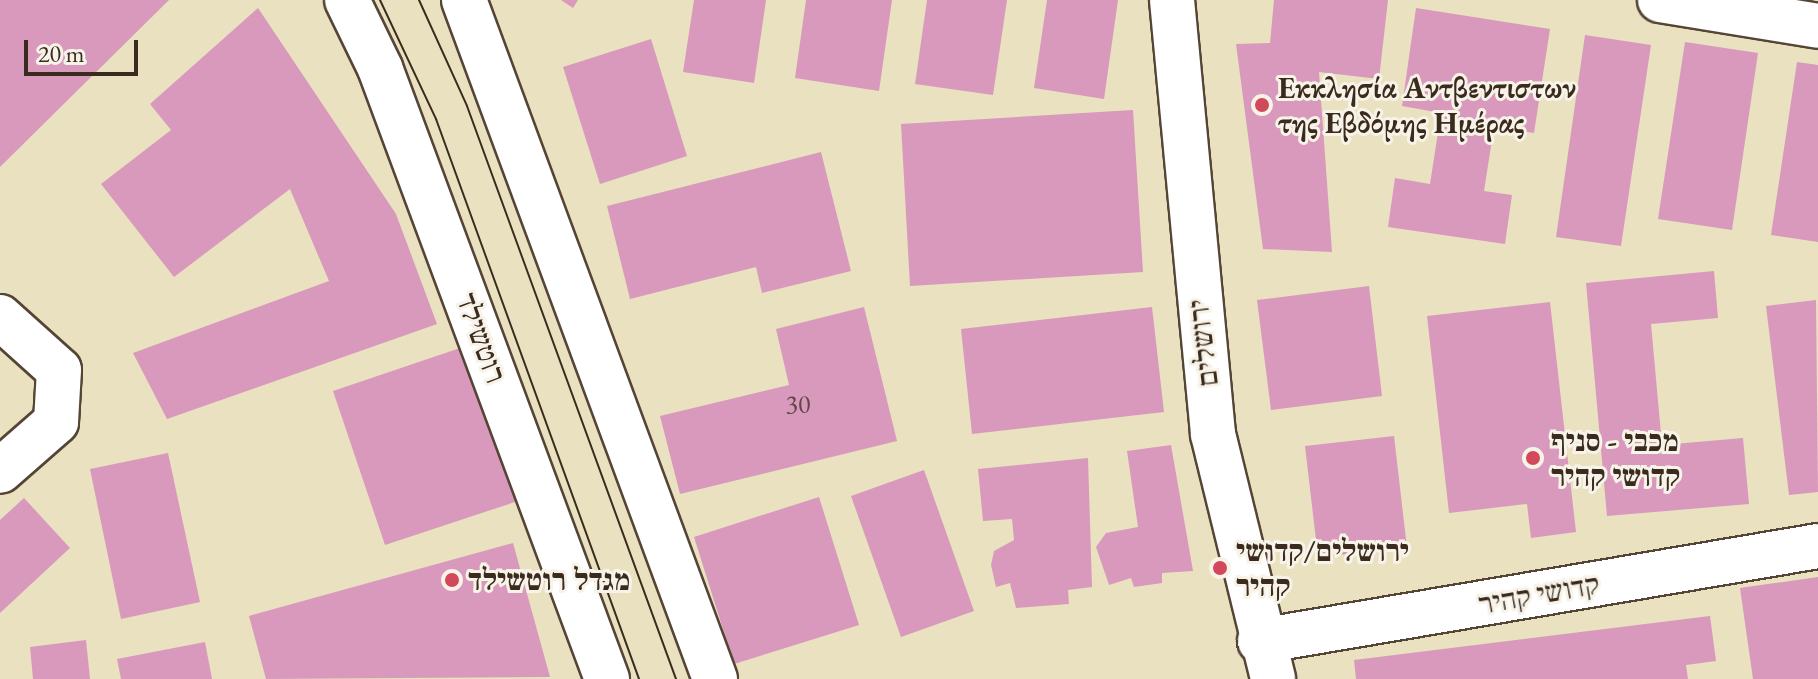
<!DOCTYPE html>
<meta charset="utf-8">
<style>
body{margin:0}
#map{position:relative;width:1818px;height:679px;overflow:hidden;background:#e9e1bf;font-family:"EB Garamond","Frank Ruhl Libre",serif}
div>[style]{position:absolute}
.building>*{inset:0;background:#d899bd}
.roads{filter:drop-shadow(2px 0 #554536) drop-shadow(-2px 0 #554536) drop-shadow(0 2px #554536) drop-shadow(0 -2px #554536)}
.minor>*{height:44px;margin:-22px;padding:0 22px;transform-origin:22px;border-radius:22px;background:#fff}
.tertiary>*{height:44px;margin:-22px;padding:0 22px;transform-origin:22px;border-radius:22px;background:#fff}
.secondary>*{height:44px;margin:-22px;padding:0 22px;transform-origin:22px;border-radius:22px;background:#fff}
.tram>*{height:2px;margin:-1px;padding:0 1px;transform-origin:1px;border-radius:1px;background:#3b2a1e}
.dots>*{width:22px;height:22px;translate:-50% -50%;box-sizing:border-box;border:4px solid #f7f3e8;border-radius:50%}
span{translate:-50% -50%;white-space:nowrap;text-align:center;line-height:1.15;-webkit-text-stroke:6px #f7f3e8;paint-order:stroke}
.number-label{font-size:26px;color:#624646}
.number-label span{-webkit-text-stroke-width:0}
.poi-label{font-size:30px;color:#3b2a1e;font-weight:700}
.left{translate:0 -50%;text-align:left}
.street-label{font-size:30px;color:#3b2a1e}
.scale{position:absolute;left:24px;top:40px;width:114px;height:36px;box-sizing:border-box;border:4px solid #3b2a1e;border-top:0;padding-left:10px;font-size:24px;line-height:28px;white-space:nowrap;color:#3b2a1e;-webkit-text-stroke:6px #f7f3e8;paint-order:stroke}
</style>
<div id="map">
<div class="building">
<div style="clip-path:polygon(0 0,169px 0,0 167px)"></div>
<div style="clip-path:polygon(561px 0,578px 0,573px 8px)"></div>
<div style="clip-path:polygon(694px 0,766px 0,754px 83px,683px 72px)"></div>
<div style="clip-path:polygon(806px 0,892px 0,879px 91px,795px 78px)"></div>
<div style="clip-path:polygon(927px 0,1007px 0,993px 95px,915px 84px)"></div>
<div style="clip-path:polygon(1047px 0,1118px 0,1104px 99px,1034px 88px)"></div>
<div style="clip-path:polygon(1274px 0,1388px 0,1379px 79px,1319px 72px,1332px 252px,1263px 249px,1236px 44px,1270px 43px)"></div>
<div style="clip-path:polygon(258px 8px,396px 214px,437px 324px,167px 419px,133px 353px,329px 281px,290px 189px,174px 277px,101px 184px,171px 130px,150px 104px)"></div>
<div style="clip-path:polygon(1416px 8px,1550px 29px,1534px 133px,1494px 127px,1484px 191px,1512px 195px,1505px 244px,1388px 227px,1395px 178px,1430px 184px,1441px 113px,1402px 106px)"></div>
<div style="clip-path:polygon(1585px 35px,1651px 45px,1621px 246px,1556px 237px)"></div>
<div style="clip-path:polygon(651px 39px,687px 156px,600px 184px,563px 67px)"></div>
<div style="clip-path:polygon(1685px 42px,1758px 53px,1732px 230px,1658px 219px)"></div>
<div style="clip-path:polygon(1797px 62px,1818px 65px,1818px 242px,1771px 235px)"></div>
<div style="clip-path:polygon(1133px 110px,1143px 272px,910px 286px,901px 124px)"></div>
<div style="clip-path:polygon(821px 152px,851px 271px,762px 293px,756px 267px,630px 299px,607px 206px)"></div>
<div style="clip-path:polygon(1714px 271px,1718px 318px,1651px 324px,1662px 445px,1743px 438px,1749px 504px,1607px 516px,1586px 283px)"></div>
<div style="clip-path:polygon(1369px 286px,1382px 396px,1271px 410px,1257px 300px)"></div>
<div style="clip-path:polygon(1816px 300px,1818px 492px,1789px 495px,1766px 306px)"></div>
<div style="clip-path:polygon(1550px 302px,1576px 532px,1531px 538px,1527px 504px,1449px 513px,1427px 316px)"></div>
<div style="clip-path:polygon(864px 307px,897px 441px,680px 494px,660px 416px,789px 385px,776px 329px)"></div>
<div style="clip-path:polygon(1152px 307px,1164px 412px,972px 434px,961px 329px)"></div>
<div style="clip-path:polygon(466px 346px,518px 501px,385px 545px,333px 391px)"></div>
<div style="clip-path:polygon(1394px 436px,1407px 548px,1318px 557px,1305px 446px)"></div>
<div style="clip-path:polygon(1171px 445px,1193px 571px,1162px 573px,1162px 583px,1134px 587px,1131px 578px,1109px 585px,1096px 547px,1106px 533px,1138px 527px,1127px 451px)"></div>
<div style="clip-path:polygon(168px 453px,200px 602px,121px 619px,90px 469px)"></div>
<div style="clip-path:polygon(1088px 458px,1092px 587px,1068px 590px,1069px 604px,1016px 608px,1010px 583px,996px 587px,991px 565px,994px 551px,1014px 540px,1012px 519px,983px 521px,978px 469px)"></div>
<div style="clip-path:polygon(924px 470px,974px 611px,901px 637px,851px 496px)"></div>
<div style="clip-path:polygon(819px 497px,859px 625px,734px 664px,694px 537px)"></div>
<div style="clip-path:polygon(24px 498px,70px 548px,0 613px,0 520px)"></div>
<div style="clip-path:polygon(513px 543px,550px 677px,266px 679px,249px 616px)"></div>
<div style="clip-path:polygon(1818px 577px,1818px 679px,1753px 679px,1740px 588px)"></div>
<div style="clip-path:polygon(1710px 616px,1716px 661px,1686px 665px,1688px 679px,1356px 679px,1354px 660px)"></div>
<div style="clip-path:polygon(86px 640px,90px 679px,33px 679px,30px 647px)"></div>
<div style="clip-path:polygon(205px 642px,212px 679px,121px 679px,117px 659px)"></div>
</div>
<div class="roads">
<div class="minor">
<div style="left:0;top:317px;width:79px;rotate:41.9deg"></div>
<div style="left:59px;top:370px;width:52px;rotate:93.3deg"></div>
<div style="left:56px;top:422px;width:74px;rotate:138.8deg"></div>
<div style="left:1260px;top:641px;width:566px;rotate:-9.66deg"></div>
</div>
<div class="tertiary">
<div style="left:347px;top:0;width:76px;rotate:64.1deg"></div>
<div style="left:380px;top:68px;width:652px;rotate:69.62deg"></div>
<div style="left:464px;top:0;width:724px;rotate:69.71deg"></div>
<div style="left:1172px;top:0;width:436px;rotate:84.6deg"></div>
<div style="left:1213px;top:434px;width:252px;rotate:76.2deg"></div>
</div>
<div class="secondary">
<div style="left:1660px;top:0;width:160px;rotate:9.3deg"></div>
</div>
</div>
<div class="tram">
<div style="left:380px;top:0;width:132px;rotate:64.8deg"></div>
<div style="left:436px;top:119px;width:596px;rotate:70.07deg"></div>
<div style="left:419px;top:0;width:116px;rotate:65.6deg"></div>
<div style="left:467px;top:106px;width:610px;rotate:69.96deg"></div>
</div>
<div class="dots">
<div style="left:1262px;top:105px;background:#d1495b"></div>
<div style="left:1533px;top:458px;background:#d1495b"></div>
<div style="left:1220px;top:568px;background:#d1495b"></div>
<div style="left:452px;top:580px;background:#d1495b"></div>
</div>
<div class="number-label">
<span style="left:798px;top:405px">30</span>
</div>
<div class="poi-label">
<span class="left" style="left:1278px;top:105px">Εκκλησία Αντβεντιστων<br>της Εβδόμης Ημέρας</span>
<span class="left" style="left:1551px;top:458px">מכבי - סניף<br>קדושי קהיר</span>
<span class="left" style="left:1236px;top:568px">ירושלים/קדושי<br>קהיר</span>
<span class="left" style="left:468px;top:580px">מגדל רוטשילד</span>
</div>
<div class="street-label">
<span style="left:481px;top:338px;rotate:70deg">רוטשילד</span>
<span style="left:1203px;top:343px;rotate:-97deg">ירושלים</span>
<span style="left:1539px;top:594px;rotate:-10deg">קדושי קהיר</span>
</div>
<div class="scale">20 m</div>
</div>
